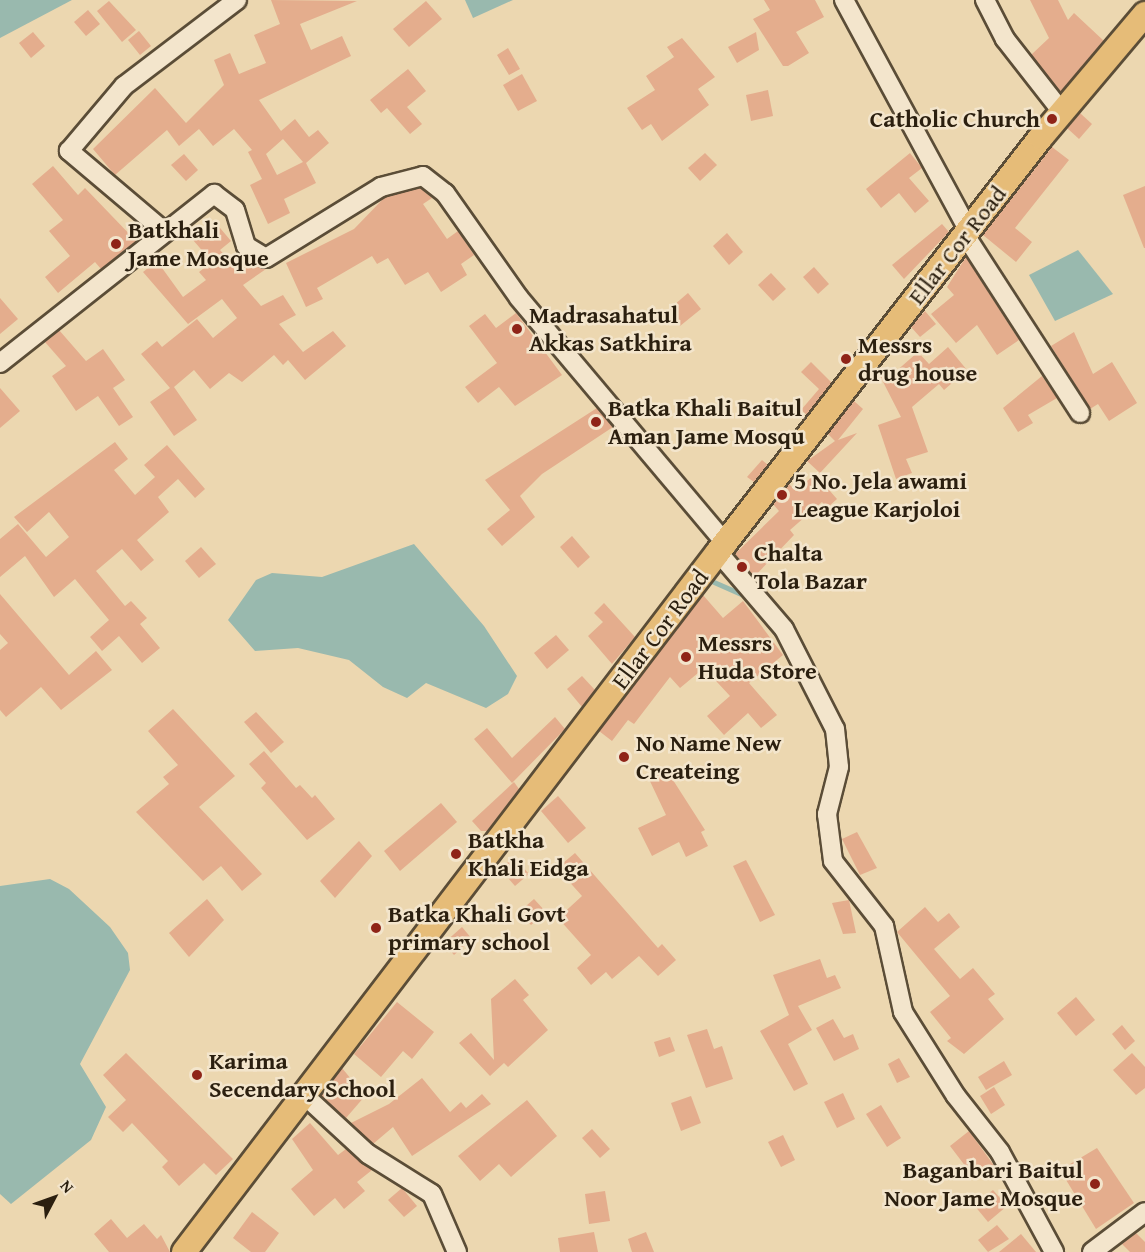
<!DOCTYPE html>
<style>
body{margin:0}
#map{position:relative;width:1145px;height:1252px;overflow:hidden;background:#ecd7b0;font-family:"Gentium Book Plus",serif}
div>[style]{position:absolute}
.water>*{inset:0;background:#99b9ae}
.stream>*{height:5px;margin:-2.5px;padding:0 2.5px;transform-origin:2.5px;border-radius:2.5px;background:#99b9ae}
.building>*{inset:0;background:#e4ad8d}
.roads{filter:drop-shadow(2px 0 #5b4d37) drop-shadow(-2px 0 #5b4d37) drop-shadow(0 2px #5b4d37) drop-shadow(0 -2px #5b4d37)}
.minor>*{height:18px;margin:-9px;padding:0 9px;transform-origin:9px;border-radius:9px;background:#f3e5cc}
.major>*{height:24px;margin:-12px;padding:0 12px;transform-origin:12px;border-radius:12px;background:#e6bc78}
.dots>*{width:16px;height:16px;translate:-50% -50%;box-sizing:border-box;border:3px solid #f3e5cc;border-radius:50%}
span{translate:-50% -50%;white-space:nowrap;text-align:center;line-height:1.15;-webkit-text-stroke:5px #f3e5cc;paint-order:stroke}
.poi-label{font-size:24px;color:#2b1f0f;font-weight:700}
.right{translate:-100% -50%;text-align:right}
.left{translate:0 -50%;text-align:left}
.street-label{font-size:24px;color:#2b1f0f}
.north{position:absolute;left:24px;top:1168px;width:60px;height:60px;-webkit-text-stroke:4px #f3e5cc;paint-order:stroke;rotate:49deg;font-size:16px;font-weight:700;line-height:24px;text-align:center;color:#2b1f0f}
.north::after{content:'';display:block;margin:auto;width:21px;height:27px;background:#2b1f0f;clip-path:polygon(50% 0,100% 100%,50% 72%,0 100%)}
</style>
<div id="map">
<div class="water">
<div style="clip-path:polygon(0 0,72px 0,0 38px)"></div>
<div style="clip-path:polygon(465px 0,513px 0,473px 18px)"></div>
<div style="clip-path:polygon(1078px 250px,1113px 294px,1055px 321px,1029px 275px)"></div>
<div style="clip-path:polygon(414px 544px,484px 626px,517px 676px,508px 694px,486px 708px,426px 683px,407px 698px,383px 687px,349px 660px,298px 648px,255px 651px,228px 620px,256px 580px,272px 573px,322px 577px)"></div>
<div style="clip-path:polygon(50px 879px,69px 889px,110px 927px,128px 953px,130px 970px,80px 1064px,106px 1107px,91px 1140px,11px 1204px,0 1194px,0 886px)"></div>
</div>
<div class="stream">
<div style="left:707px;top:579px;width:45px;rotate:23.7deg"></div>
</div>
<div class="building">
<div style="clip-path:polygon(evenodd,271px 0,357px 1px,300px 24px,311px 50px,342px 36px,351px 56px,259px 100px,281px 131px,295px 119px,309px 137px,318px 130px,329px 143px,306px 163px,316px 183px,284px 199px,290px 213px,268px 224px,250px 185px,262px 179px,248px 152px,252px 150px,234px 129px,213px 146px,199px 129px,179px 146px,167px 130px,115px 175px,93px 149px,155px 88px,186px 123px,224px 85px,214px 60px,230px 53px,239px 74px,266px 63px,254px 35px,280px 24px,271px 0,283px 139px,303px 162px,277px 175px,266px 154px,283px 139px)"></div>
<div style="clip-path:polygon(764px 0,815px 0,824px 17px,796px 32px,809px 53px,788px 66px,783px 66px,753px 19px,770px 10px)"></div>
<div style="clip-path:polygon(1030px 0,1058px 0,1068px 20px,1074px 13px,1104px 41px,1061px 92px,1031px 55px,1049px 38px)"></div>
<div style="clip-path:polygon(109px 1px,136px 30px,122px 42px,97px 11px)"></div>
<div style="clip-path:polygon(426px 1px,442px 19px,409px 47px,393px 29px)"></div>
<div style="clip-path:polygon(88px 10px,100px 24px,86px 36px,74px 22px)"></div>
<div style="clip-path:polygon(139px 31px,151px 46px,140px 55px,128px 40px)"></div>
<div style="clip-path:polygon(33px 32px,45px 46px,31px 58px,19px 43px)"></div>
<div style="clip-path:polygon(756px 32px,759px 50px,737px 63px,728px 47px)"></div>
<div style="clip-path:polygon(682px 38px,715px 77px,698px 89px,709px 105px,662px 141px,651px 124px,642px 130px,627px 108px,655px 90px,646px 76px,674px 57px,667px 47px)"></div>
<div style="clip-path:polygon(508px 48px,520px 69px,509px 75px,497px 55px)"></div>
<div style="clip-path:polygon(408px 69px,426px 91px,407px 107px,422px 124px,410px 134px,387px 108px,381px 113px,370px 100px)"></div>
<div style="clip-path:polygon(522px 74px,537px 101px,518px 111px,503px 85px)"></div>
<div style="clip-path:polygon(768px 90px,773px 116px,751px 121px,746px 95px)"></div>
<div style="clip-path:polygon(1080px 113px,1092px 124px,1079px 139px,1067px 128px)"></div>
<div style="clip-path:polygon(1052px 147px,1069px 160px,1015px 228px,1032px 242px,1016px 262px,983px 235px)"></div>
<div style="clip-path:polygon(705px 153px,717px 165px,700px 181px,688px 168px)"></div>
<div style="clip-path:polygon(910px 153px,922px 168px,909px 178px,929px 201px,915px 213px,899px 193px,881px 208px,866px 189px)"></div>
<div style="clip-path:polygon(184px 154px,198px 170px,186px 181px,171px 165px)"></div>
<div style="clip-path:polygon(53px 166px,78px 195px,85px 188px,136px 241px,101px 269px,95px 262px,58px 293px,45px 277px,70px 256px,49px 231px,63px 220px,32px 184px)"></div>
<div style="clip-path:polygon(1145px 186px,1145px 248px,1144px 248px,1123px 195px)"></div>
<div style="clip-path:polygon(420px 188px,432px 198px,423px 204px,447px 239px,458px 231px,474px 255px,461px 264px,467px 275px,441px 292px,428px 272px,405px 285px,388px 258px,377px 264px,372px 256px,317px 288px,323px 299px,306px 307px,286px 263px,354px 229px,385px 197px)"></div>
<div style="clip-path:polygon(215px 222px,231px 241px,220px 250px,236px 268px,248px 260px,266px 269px,243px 285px,261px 306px,283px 295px,296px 315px,279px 324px,303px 352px,333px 331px,346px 346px,305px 380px,288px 360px,283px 365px,274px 355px,242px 382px,229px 373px,210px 389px,194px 370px,174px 387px,197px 420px,174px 436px,150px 402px,170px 388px,141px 354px,157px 341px,162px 347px,197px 319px,213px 338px,237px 318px,222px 299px,188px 324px,143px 272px,157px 261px,183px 297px,206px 280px,199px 272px,212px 262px,193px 240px)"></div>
<div style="clip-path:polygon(942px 224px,949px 232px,904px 279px,892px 265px)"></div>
<div style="clip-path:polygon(727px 233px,743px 252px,729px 265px,713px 246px)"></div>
<div style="clip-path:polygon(966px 257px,1019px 340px,997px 355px,977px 325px,956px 343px,931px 314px,954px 295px,947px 287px)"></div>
<div style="clip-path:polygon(814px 267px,829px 284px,818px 294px,803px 277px)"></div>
<div style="clip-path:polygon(771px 273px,786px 289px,773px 301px,758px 285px)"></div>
<div style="clip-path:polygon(688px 293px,701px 309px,680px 326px,667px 311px)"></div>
<div style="clip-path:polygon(0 298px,18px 319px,0 334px)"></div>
<div style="clip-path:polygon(925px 311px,936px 324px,920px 337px,911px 327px)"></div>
<div style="clip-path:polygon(516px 313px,562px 375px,515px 406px,499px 387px,478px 403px,465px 387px,497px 363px,469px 326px,485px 314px,496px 328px)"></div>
<div style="clip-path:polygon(59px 330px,86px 361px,103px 349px,125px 380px,113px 388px,133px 417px,119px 426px,98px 396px,76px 411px,52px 376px,66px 366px,45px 342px)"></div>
<div style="clip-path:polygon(1074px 332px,1093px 374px,1112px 362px,1137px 403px,1109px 421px,1098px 404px,1090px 409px,1051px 346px)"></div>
<div style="clip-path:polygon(948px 347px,967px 370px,944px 390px,939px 384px,912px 407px,928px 452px,906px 459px,912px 473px,896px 479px,878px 425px,901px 417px,879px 374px,892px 368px,894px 373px,918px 352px,929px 364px)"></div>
<div style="clip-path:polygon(811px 362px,832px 383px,807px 415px,801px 410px,819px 389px,801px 372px)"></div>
<div style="clip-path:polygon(1042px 376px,1057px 398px,1028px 415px,1033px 423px,1018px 432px,1003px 408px)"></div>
<div style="clip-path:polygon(0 388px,20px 411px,0 428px)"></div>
<div style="clip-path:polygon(854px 401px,863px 409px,838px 440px,857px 433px,820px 473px,807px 461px,835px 441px,828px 434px)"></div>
<div style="clip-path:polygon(597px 408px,613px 427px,542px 474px,520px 496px,535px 517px,502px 546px,487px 529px,510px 510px,485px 480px)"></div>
<div style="clip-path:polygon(115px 442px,128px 459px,114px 470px,135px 495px,155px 477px,144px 465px,167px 445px,205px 489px,195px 498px,178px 479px,158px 497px,169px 512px,137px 540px,154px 560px,141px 571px,122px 549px,96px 571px,125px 606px,131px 601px,147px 618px,140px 624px,160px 648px,142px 663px,119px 636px,102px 651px,90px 637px,109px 620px,75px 579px,54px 597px,25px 556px,0 577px,0 539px,18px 524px,46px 557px,69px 537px,49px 512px,27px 532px,14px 517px)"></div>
<div style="clip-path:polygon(762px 460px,768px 465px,754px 482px,747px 477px)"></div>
<div style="clip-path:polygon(815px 474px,837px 499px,827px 508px,822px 502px,790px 530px,794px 535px,754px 577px,735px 554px,779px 511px,773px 504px,789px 484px,796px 491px)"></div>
<div style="clip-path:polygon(572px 536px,590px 557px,578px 568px,560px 547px)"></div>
<div style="clip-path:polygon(201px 547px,216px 564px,199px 578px,185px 561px)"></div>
<div style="clip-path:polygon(0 594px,69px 675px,96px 651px,112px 670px,61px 710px,41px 687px,6px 717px,0 710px,0 650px,8px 643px,0 634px)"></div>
<div style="clip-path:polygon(703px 595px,723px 618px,743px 601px,783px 655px,749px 683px,777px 715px,761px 728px,748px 713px,724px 735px,707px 716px,730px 696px,704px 668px,680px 688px,670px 677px,634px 724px,628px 720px,612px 741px,599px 731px)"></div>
<div style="clip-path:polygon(604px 603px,635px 637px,612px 664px,588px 636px,603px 622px,594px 613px)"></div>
<div style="clip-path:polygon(556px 635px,569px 650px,547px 669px,534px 653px)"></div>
<div style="clip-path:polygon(582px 676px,595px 690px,582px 707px,567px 689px)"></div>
<div style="clip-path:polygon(173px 709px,235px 776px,199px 807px,262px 874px,242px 891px,221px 866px,203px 881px,136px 812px,169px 784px,163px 777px,178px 765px,148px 731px)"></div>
<div style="clip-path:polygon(256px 712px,284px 742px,271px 753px,244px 722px)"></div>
<div style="clip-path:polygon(555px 717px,565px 729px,512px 783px,474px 739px,487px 728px,512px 758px)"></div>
<div style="clip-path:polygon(264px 751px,296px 788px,300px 785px,312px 798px,315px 795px,335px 819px,307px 840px,261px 788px,266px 783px,249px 764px)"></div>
<div style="clip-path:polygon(664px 766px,705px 830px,701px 832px,708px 846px,686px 857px,679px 842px,652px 856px,638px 828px,666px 815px,648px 777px)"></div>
<div style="clip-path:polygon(514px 782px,519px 789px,487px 831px,481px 831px,472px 821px)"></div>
<div style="clip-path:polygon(558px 796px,586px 828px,568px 843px,541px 811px)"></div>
<div style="clip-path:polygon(441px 803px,457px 822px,400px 871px,384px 851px)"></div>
<div style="clip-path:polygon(857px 832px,877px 868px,860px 875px,842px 839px)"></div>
<div style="clip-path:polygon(359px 841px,372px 856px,335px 898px,320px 881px)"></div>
<div style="clip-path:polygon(575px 853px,658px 948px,662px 944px,676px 960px,658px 976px,639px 956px,612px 979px,606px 972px,591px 985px,577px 968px,591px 955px,558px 918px,582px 896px,557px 868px)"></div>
<div style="clip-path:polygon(514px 857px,529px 874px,515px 886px,500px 869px)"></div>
<div style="clip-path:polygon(746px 860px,775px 915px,760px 922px,733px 866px)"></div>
<div style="clip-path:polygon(207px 899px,224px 920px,189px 957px,169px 933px)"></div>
<div style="clip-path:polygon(534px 899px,546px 912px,531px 925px,519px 912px)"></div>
<div style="clip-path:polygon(849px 900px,856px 933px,843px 934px,832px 903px)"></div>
<div style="clip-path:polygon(925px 907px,938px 922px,949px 913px,960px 927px,934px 949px,960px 979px,973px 968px,995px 994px,988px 999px,1004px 1019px,964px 1054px,947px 1041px,951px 1038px,930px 1012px,950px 996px,897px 932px)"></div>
<div style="clip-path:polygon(462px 927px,472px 939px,454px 955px,444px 943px)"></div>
<div style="clip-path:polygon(820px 959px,827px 978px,835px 975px,841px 988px,798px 1006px,812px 1030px,788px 1044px,808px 1084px,794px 1091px,760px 1031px,789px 1015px,773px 975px)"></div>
<div style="clip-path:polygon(515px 979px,529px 995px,523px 1000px,548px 1030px,508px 1067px,504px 1063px,490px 1076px,459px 1043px,471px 1033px,494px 1060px,491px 999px)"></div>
<div style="clip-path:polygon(1076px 997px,1095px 1020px,1076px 1036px,1057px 1013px)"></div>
<div style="clip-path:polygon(397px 1002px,434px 1032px,412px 1059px,403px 1051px,381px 1077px,354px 1054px)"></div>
<div style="clip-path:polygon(833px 1019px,844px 1038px,853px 1034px,859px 1049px,834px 1061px,816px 1028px)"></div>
<div style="clip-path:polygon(1122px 1025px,1135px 1041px,1125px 1050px,1112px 1034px)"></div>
<div style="clip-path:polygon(707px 1029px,714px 1049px,722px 1046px,733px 1079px,706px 1088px,687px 1035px)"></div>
<div style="clip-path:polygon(670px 1037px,675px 1051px,659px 1057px,654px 1042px)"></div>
<div style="clip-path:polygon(126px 1053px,233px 1159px,216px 1175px,204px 1163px,179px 1186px,162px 1167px,168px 1161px,132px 1123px,123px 1132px,108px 1117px,126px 1100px,103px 1075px)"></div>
<div style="clip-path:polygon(1132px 1053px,1145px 1067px,1145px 1088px,1136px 1095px,1113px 1070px)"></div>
<div style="clip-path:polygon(899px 1058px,910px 1077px,897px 1083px,888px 1064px)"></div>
<div style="clip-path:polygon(1004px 1061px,1012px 1075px,986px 1090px,978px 1077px)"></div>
<div style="clip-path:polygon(342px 1068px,365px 1096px,346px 1118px,321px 1096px)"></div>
<div style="clip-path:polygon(422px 1078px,450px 1112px,461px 1102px,466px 1108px,482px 1094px,491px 1104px,412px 1156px,393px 1127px,373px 1144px,351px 1123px,389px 1104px)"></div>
<div style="clip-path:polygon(994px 1087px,1005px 1105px,991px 1114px,980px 1096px)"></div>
<div style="clip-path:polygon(843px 1093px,855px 1119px,837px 1128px,824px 1102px)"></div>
<div style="clip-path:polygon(691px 1096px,701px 1123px,681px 1131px,671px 1103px)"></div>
<div style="clip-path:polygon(527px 1100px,557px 1136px,511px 1177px,499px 1164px,480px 1181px,458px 1156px)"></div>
<div style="clip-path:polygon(881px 1105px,901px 1138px,887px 1147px,866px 1114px)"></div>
<div style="clip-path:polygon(310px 1123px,338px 1155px,346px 1149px,372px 1170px,357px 1182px,365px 1191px,344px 1209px,335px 1198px,314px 1216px,291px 1189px,313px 1170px,292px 1139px)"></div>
<div style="clip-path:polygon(592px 1129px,610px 1149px,600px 1158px,582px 1138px)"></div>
<div style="clip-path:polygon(969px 1131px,995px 1167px,984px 1175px,973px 1162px,966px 1167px,950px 1146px)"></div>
<div style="clip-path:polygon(783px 1135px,795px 1160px,781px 1167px,768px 1142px)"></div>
<div style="clip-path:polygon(1097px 1148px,1134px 1203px,1096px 1229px,1060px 1170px)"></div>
<div style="clip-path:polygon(402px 1188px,417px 1206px,404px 1217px,388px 1200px)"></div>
<div style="clip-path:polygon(993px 1190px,1007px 1206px,988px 1222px,974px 1205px)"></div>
<div style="clip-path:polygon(605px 1191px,610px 1221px,589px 1224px,585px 1194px)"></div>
<div style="clip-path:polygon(252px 1212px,279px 1233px,265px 1252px,251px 1252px,233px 1238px)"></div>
<div style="clip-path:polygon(111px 1219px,127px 1238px,144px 1224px,157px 1239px,161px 1235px,170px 1252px,109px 1252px,94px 1234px)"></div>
<div style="clip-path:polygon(997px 1225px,1009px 1239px,988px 1252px,978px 1240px)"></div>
<div style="clip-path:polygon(594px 1232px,598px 1252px,560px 1252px,558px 1238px)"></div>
<div style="clip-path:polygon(646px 1232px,654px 1252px,632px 1252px,628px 1239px)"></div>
<div style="clip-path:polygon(1136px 1233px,1145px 1242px,1145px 1252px,1130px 1252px,1122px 1244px)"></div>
<div style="clip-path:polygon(1021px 1234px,1036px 1252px,999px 1252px)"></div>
</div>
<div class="roads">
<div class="minor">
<div style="left:844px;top:0;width:263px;rotate:61.6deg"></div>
<div style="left:985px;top:0;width:44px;rotate:62.9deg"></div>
<div style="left:1005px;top:39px;width:93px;rotate:52deg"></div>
<div style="left:165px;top:232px;width:126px;rotate:-139.8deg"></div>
<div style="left:69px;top:151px;width:85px;rotate:-49.8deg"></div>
<div style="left:124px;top:86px;width:142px;rotate:-37.3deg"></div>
<div style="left:965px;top:235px;width:212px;rotate:57.1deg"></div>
<div style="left:0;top:363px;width:273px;rotate:-38.3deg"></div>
<div style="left:214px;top:194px;width:26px;rotate:37deg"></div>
<div style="left:235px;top:210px;width:38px;rotate:73deg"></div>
<div style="left:246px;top:246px;width:23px;rotate:31deg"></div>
<div style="left:266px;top:258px;width:135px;rotate:-31.7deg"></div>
<div style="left:381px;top:187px;width:43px;rotate:-14.7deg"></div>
<div style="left:423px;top:176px;width:28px;rotate:38deg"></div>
<div style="left:445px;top:193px;width:128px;rotate:54.8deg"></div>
<div style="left:519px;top:298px;width:323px;rotate:49.9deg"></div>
<div style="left:718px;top:552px;width:101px;rotate:49.4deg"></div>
<div style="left:784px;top:629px;width:112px;rotate:63deg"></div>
<div style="left:835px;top:729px;width:38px;rotate:84deg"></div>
<div style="left:839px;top:767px;width:49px;rotate:104.3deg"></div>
<div style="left:827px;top:814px;width:47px;rotate:82.7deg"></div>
<div style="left:833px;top:861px;width:83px;rotate:51.9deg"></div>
<div style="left:884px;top:926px;width:88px;rotate:77.5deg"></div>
<div style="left:903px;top:1012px;width:99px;rotate:57.8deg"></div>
<div style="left:956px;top:1096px;width:71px;rotate:51.8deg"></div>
<div style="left:1000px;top:1152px;width:114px;rotate:61.6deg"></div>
<div style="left:304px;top:1095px;width:87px;rotate:42.7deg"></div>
<div style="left:368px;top:1154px;width:75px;rotate:32deg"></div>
<div style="left:432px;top:1194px;width:63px;rotate:66.7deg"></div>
<div style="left:1092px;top:1252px;width:66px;rotate:-37deg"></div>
</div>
<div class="major">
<div style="left:184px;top:1252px;width:880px;rotate:-52.66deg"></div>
<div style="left:718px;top:552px;width:526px;rotate:-52.11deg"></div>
<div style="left:1041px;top:137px;width:161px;rotate:-49.8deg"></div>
</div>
</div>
<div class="dots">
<div style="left:1052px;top:119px;background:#8f2418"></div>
<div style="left:116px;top:244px;background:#8f2418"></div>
<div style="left:517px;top:329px;background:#8f2418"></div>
<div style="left:846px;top:359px;background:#8f2418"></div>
<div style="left:596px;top:422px;background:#8f2418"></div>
<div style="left:782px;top:495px;background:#8f2418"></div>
<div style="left:742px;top:567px;background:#8f2418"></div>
<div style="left:686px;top:657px;background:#8f2418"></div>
<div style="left:624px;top:757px;background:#8f2418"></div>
<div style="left:456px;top:854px;background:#8f2418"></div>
<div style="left:376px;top:928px;background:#8f2418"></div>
<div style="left:197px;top:1075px;background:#8f2418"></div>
<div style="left:1095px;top:1184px;background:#8f2418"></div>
</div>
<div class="poi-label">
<span class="right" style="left:1040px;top:119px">Catholic Church</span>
<span class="left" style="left:128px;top:244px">Batkhali<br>Jame Mosque</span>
<span class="left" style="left:529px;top:329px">Madrasahatul<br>Akkas Satkhira</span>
<span class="left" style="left:858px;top:359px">Messrs<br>drug house</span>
<span class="left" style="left:608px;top:422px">Batka Khali Baitul<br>Aman Jame Mosqu</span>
<span class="left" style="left:794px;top:495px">5 No. Jela awami<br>League Karjoloi</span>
<span class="left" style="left:754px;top:567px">Chalta<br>Tola Bazar</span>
<span class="left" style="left:698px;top:657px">Messrs<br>Huda Store</span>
<span class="left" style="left:636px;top:757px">No Name New<br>Createing</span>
<span class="left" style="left:468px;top:854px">Batkha<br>Khali Eidga</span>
<span class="left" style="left:388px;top:928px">Batka Khali Govt<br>primary school</span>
<span class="left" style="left:209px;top:1075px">Karima<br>Secendary School</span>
<span class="right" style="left:1083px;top:1184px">Baganbari Baitul<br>Noor Jame Mosque</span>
</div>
<div class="street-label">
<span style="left:957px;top:245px;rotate:-52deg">Ellar Cor Road</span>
<span style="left:660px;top:629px;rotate:-53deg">Ellar Cor Road</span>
</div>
<div class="north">N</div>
</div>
